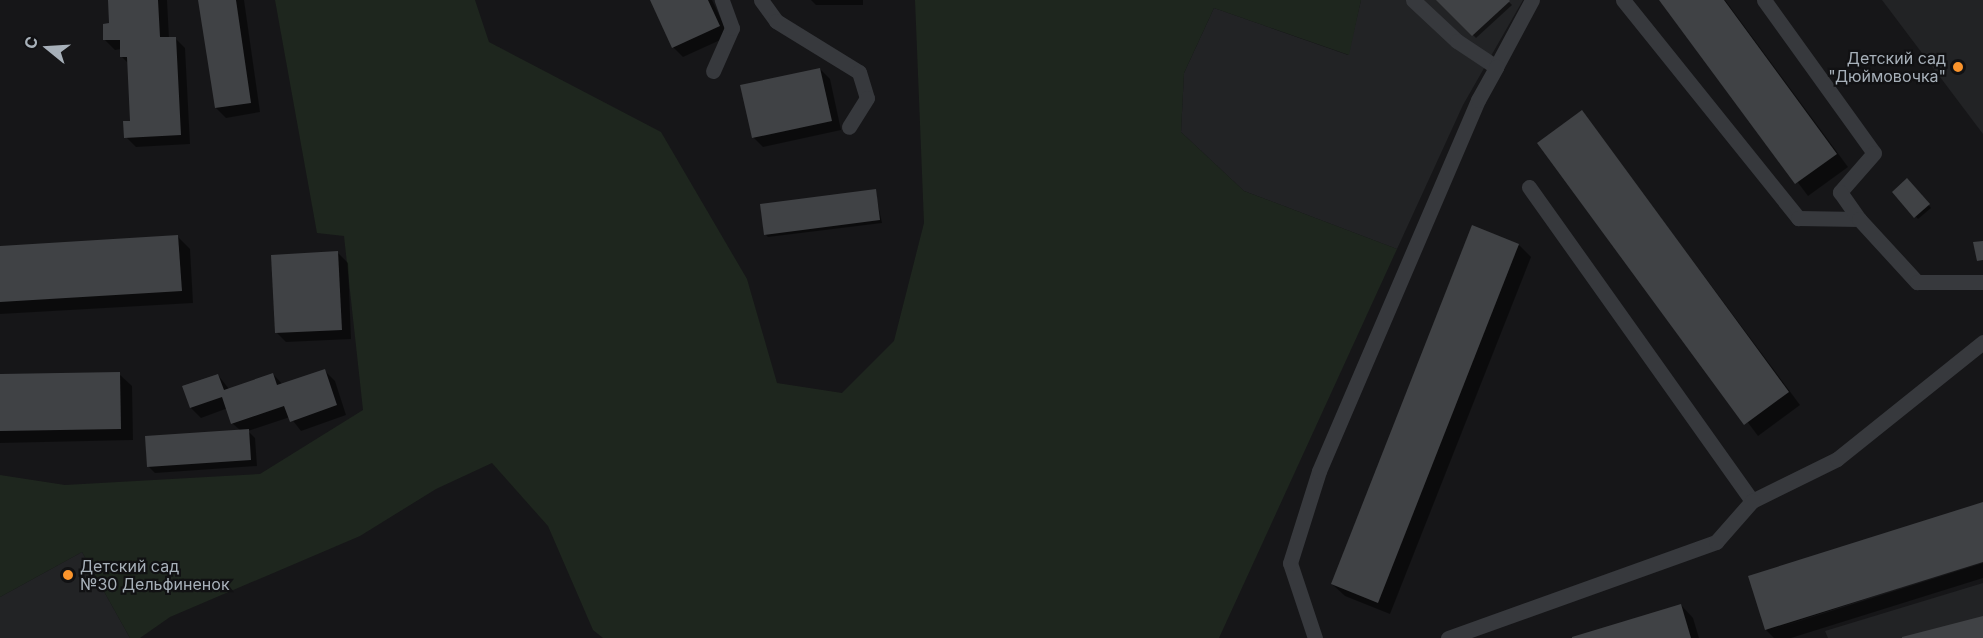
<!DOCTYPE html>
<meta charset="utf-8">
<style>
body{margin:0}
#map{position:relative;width:1983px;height:638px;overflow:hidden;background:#161618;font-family:Inter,sans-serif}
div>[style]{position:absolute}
.built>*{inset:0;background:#222325}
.green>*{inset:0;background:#1e261e}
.shadow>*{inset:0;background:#0007}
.building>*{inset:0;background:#404245}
.lane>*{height:15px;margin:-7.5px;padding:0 7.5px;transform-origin:7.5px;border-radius:7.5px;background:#37393d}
.dots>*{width:16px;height:16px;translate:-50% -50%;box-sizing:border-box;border:3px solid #111113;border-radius:50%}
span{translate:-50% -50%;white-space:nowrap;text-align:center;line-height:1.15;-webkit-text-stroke:4.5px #111113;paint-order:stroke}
.poi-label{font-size:16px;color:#a7b0b9}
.right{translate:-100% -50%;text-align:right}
.left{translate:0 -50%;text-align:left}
.north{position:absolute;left:18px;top:18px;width:60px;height:60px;-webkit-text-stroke:4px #111113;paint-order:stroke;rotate:288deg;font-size:16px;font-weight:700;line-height:24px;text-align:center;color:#a7b0b9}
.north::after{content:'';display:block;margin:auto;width:21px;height:27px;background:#a7b0b9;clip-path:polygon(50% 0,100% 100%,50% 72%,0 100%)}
</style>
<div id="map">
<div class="built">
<div style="clip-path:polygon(1361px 0,1523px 0,1463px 105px,1397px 249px,1244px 191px,1181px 132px,1184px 73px,1214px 8px,1348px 55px)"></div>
<div style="clip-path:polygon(1882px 0,1983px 0,1983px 134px)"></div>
<div style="clip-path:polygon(82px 552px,130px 638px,0 638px,0 597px)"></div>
<div style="clip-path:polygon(1983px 583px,1983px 638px,1828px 638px,1825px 631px)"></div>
</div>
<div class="green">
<div style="clip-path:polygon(275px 0,475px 0,489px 42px,661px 132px,747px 279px,777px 383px,842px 393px,894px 341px,924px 223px,915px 0,1361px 0,1349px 55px,1214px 8px,1184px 73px,1181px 132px,1244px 191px,1397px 249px,1219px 638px,603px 638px,593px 630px,548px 526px,492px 463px,436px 489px,360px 536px,170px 617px,140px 638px,130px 638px,82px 552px,0 597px,0 475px,65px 485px,260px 474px,363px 410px,344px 236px,317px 233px)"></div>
</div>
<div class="shadow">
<div style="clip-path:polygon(109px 0,167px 0,169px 38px,175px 38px,185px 48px,190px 144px,136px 147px,126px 137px,132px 122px,129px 64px,122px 57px,121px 49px,115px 50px,105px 40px,111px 25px)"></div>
<div style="clip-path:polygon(200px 0,244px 0,260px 112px,226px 118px,216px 108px)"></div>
<div style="clip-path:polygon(651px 0,712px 0,729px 36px,683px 57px,673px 47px)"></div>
<div style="clip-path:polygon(811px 0,863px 0,863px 5px,816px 5px)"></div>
<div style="clip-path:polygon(1438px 0,1507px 0,1512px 5px,1476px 38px)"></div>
<div style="clip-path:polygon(1661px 0,1725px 0,1848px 167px,1808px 196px)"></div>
<div style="clip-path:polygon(820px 69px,830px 79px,841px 130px,763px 147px,753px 137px)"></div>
<div style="clip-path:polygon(1582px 112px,1800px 405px,1758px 436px,1539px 143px)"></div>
<div style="clip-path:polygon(1907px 180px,1931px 208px,1918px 219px,1894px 192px)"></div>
<div style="clip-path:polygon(875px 191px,882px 223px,768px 237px,765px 234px)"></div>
<div style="clip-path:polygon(178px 237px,190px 249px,193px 303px,0 314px,0 247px)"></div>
<div style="clip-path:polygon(1519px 245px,1531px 257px,1390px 614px,1345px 596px,1332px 584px)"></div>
<div style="clip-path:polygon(338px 253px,348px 263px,351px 339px,286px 342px,276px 332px)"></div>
<div style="clip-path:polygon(325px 371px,335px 381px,346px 415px,301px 431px,290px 417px,248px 431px,255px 438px,257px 466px,155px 473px,148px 466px,241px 431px,232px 423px,228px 408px,201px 418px,191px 408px,184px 387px,218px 375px,229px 389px,273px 374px,283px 385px)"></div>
<div style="clip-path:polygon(119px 374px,132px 386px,133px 440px,0 443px,0 376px)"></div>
<div style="clip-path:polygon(1983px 503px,1983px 560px,1771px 630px,1983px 563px,1983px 578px,1791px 638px,1774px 638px,1766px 630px)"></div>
<div style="clip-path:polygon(1681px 605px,1693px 618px,1699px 638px,1576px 638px)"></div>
</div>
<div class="building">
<div style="clip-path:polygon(108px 0,158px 0,160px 37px,176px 37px,181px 135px,124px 138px,123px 121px,130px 121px,127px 57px,120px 57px,120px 40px,103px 40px,103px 24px,109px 23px)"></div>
<div style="clip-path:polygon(198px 0,236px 0,251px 103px,215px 108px)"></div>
<div style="clip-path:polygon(650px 0,708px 0,720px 26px,672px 48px)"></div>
<div style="clip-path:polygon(1436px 0,1509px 0,1510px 1px,1472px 36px)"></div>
<div style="clip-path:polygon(1659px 0,1724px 0,1837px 154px,1795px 184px)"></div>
<div style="clip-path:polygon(820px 68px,832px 121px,752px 138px,740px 85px)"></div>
<div style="clip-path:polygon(1582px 110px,1789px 392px,1744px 425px,1537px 143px)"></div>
<div style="clip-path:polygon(1907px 178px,1930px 204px,1914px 218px,1892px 192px)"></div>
<div style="clip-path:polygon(876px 189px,880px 220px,764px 235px,760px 204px)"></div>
<div style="clip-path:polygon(1472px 225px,1519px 244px,1378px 603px,1331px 584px)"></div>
<div style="clip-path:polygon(178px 235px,182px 291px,0 302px,0 246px)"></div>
<div style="clip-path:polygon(1983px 241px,1983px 260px,1977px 261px,1973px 242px)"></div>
<div style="clip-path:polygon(338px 251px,342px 330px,275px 333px,271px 255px)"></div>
<div style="clip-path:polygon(325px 369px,337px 405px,290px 422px,284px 406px,231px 424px,222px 397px,190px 408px,182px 386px,218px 374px,224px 390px,273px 373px,277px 385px)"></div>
<div style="clip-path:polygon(120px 372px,121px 429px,0 431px,0 374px)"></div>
<div style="clip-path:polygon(249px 429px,251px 460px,147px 467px,145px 436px)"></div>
<div style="clip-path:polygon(1983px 502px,1983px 562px,1765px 630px,1748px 576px)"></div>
<div style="clip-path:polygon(1681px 604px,1691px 638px,1572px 638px,1572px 637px)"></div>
<div style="clip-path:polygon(1983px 616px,1983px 638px,1902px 638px,1902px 637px)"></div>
</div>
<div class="lane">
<div style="left:761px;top:0;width:26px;rotate:54deg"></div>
<div style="left:776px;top:21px;width:97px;rotate:31.6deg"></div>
<div style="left:859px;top:72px;width:27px;rotate:73deg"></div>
<div style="left:867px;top:98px;width:34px;rotate:122deg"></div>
<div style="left:1413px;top:0;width:60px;rotate:43deg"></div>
<div style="left:1457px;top:41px;width:47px;rotate:33.7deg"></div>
<div style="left:1496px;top:67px;width:76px;rotate:-61.8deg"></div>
<div style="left:1623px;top:0;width:280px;rotate:51.2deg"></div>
<div style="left:1798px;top:218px;width:61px;rotate:0.9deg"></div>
<div style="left:1764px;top:0;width:188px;rotate:54.3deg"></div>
<div style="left:1874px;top:153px;width:52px;rotate:131.1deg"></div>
<div style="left:1840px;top:192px;width:33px;rotate:55deg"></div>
<div style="left:1859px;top:219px;width:86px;rotate:47.4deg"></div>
<div style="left:1917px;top:282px;width:66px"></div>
<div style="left:713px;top:71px;width:47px;rotate:-66.2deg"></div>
<div style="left:732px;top:28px;width:30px;rotate:-110deg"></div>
<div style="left:1529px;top:187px;width:385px;rotate:54.6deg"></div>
<div style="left:1752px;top:501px;width:95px;rotate:-26.3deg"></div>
<div style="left:1837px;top:459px;width:187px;rotate:-38.7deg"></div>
<div style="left:1315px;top:638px;width:79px;rotate:-108.4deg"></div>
<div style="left:1290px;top:563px;width:96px;rotate:-72.5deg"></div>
<div style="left:1319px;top:471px;width:404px;rotate:-66.8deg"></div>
<div style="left:1478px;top:100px;width:38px;rotate:-61deg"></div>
<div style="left:1448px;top:638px;width:285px;rotate:-19.7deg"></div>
<div style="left:1716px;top:542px;width:55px;rotate:-48.7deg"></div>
</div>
<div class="dots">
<div style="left:1958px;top:67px;background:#fb942c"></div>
<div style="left:68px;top:575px;background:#fb942c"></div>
</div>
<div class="poi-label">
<span class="right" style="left:1946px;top:67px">Детский сад<br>"Дюймовочка"</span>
<span class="left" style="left:80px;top:575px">Детский сад<br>№30 Дельфиненок</span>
</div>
<div class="north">С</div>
</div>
